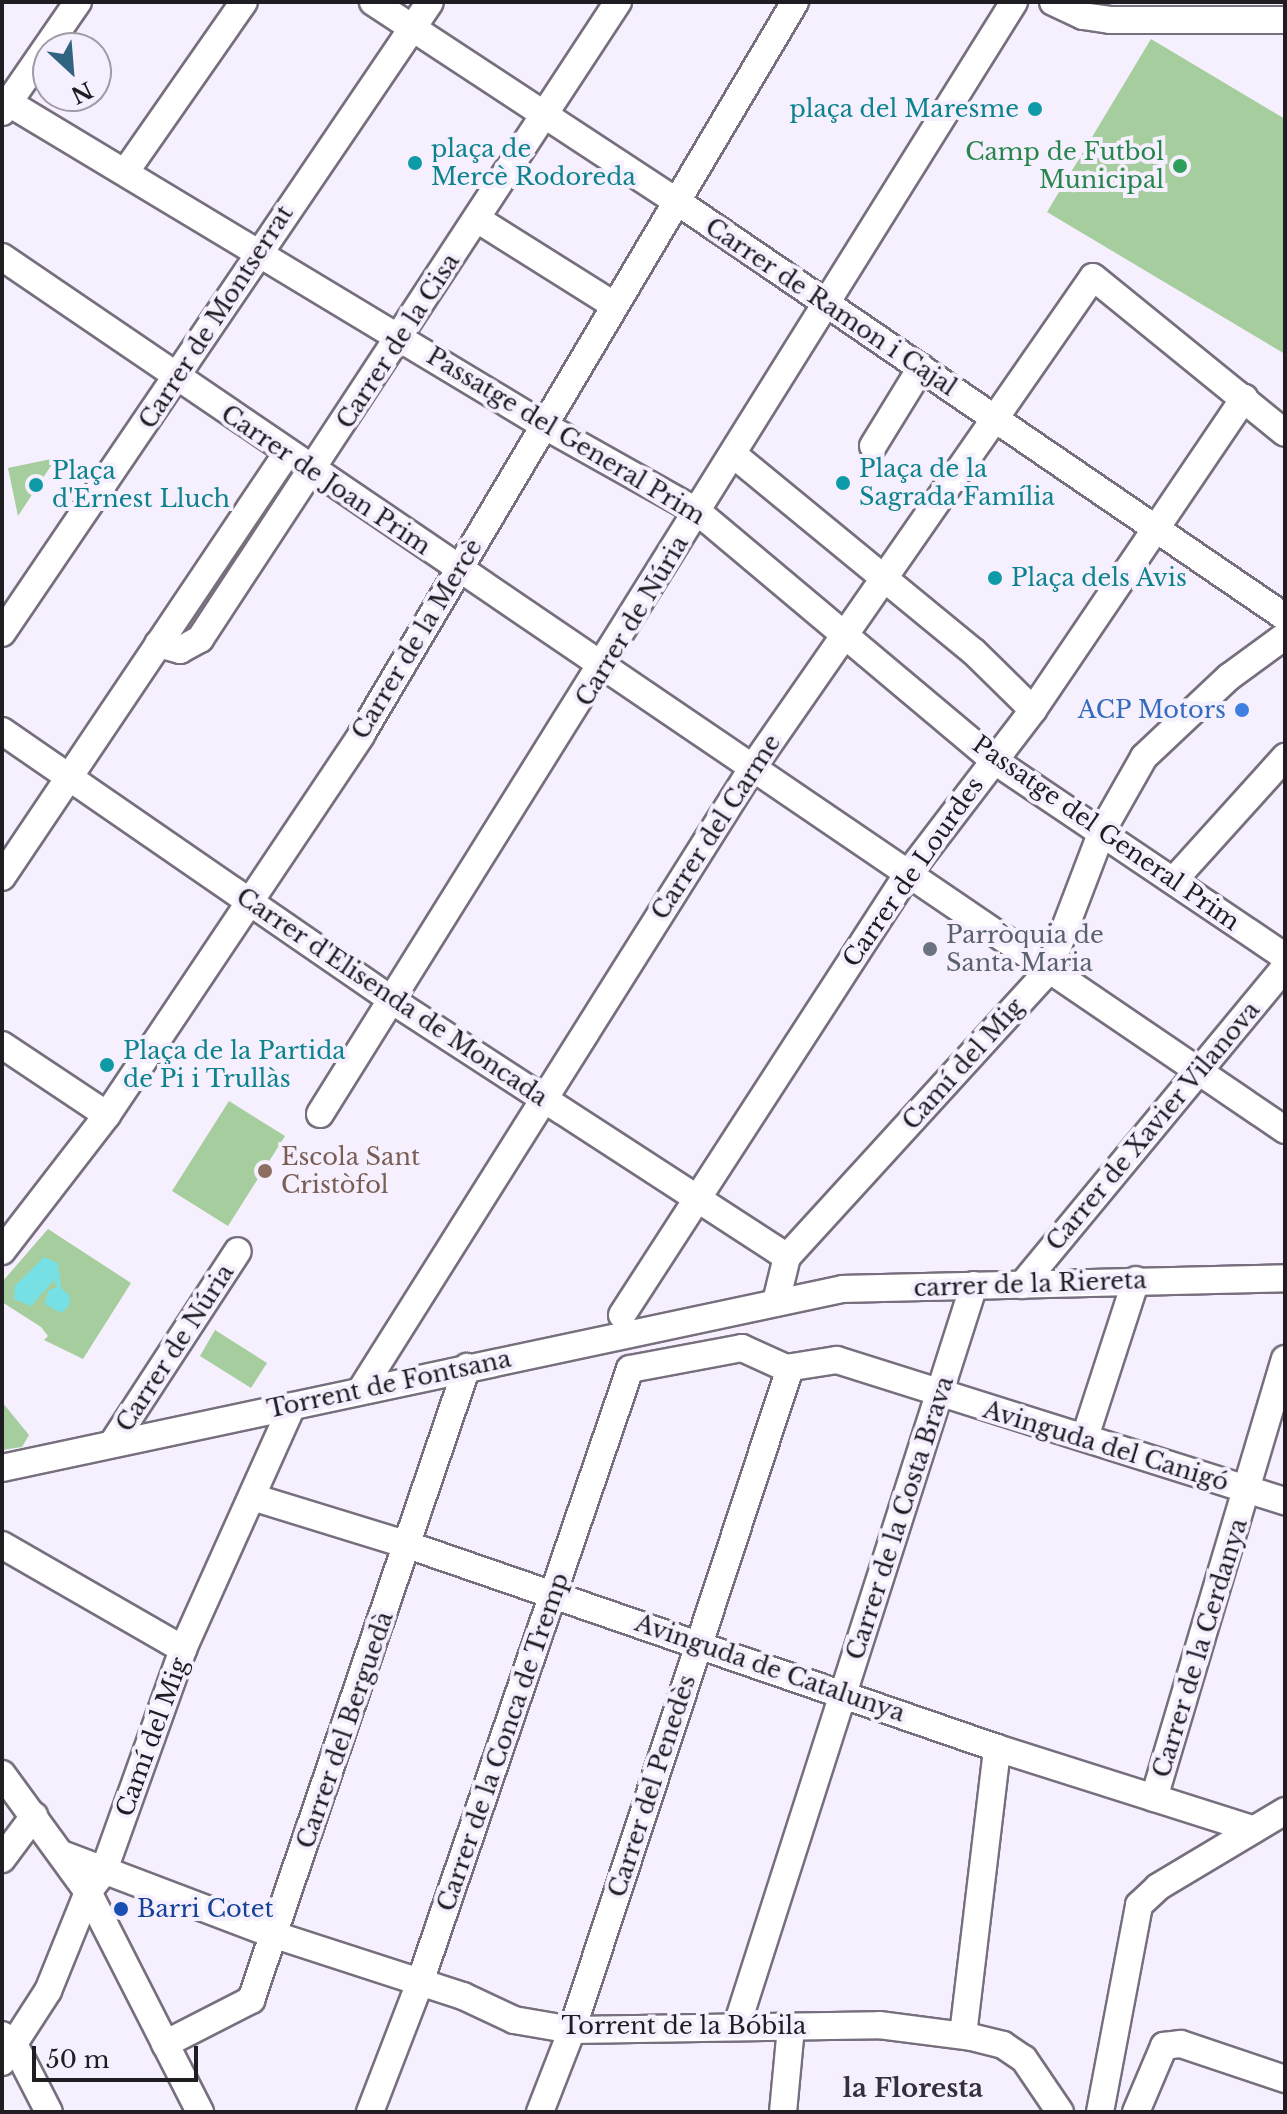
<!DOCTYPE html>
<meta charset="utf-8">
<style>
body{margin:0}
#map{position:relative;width:1287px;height:2114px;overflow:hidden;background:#f6effd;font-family:"Libre Baskerville",serif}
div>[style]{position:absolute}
.green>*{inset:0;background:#a5cd9d}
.water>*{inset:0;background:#77e0e5}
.roads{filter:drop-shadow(2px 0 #776f7e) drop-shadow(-2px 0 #776f7e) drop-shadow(0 2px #776f7e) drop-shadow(0 -2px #776f7e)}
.minor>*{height:26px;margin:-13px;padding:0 13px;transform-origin:13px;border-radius:13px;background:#fff}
.dots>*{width:22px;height:22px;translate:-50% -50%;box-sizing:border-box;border:4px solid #f6effd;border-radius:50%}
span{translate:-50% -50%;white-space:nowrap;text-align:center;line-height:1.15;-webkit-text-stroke:8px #f6effd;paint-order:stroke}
.culture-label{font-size:24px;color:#0d838f}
.right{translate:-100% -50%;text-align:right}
.left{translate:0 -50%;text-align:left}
.leisure-label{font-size:24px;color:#27864d}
.street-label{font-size:24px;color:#1f1c22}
.shop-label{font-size:24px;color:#366cbe}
.worship-label{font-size:24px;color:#5b616d}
.education-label{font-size:24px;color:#785e54}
.transit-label{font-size:24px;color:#164399}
.neighbourhood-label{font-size:26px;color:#352e3b;font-weight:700}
.frame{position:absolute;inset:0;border:4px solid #1f1c22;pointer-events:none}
.north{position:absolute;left:32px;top:32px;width:80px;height:80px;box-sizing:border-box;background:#f6effd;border:2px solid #a09ba5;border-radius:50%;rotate:154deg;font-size:22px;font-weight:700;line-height:32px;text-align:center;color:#1f1c22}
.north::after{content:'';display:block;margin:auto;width:28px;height:36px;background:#306480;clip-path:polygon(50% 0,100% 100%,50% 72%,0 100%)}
.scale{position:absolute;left:32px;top:2046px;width:166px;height:36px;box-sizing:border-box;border:4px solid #1f1c22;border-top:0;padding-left:10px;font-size:24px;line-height:28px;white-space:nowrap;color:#1f1c22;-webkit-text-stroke:6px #f6effd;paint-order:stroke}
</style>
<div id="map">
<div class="green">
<div style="clip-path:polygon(1151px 39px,1285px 119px,1285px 354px,1047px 212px)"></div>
<div style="clip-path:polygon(56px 458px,18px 516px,8px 468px)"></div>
<div style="clip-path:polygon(229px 1101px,285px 1136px,228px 1226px,172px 1191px)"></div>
<div style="clip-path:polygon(48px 1229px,131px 1283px,83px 1359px,44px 1340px,48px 1336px,41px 1327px,2px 1302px,2px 1282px)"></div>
<div style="clip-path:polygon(215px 1330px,267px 1363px,251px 1388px,200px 1356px)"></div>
<div style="clip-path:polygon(2px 1402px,29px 1435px,22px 1447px,2px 1450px)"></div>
</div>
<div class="water">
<div style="clip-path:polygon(44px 1257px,58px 1263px,61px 1288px,70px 1296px,69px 1306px,61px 1313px,45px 1304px,48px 1291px,57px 1287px,54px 1280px,31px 1306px,14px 1299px,15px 1286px)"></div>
</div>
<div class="roads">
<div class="minor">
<div style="left:373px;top:2px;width:365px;rotate:33.3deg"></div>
<div style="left:678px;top:202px;width:735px;rotate:34.36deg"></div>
<div style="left:1053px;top:2px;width:33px;rotate:25deg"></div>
<div style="left:1083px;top:16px;width:27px;rotate:8deg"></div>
<div style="left:1110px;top:20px;width:175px"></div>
<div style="left:9px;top:103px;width:626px;rotate:31.07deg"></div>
<div style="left:545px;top:426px;width:176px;rotate:29.3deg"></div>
<div style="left:698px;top:512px;width:384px;rotate:40deg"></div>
<div style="left:992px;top:759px;width:354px;rotate:34deg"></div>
<div style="left:2px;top:112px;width:134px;rotate:-55.4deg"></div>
<div style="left:126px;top:171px;width:206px;rotate:-55.1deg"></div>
<div style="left:477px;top:219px;width:163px;rotate:32.2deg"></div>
<div style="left:2px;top:257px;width:1552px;rotate:34.23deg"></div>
<div style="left:873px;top:446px;width:92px;rotate:-58.4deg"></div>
<div style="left:734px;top:455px;width:310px;rotate:39.4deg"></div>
<div style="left:974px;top:652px;width:83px;rotate:44.5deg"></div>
<div style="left:2px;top:633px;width:762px;rotate:-55.85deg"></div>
<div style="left:158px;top:644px;width:23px;rotate:15deg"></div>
<div style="left:180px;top:650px;width:23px;rotate:-29deg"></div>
<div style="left:200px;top:639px;width:762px;rotate:-56.73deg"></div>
<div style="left:2px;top:731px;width:475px;rotate:34.6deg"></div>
<div style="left:393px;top:1001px;width:470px;rotate:33deg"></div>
<div style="left:2px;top:877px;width:511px;rotate:-56.09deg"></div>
<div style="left:1174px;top:880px;width:166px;rotate:-47.9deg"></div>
<div style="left:2px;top:1045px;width:126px;rotate:33.7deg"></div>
<div style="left:320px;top:1114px;width:1311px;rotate:-58.03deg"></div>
<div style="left:2px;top:1251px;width:172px;rotate:-52.3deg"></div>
<div style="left:107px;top:1115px;width:457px;rotate:-56.2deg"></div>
<div style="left:361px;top:735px;width:852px;rotate:-59.37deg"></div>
<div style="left:1022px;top:1285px;width:413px;rotate:-50.4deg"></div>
<div style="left:776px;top:1302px;width:46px;rotate:-76.3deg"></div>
<div style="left:787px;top:1257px;width:389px;rotate:-47.6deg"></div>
<div style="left:1049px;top:970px;width:149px;rotate:-69.1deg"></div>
<div style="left:1102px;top:831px;width:85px;rotate:-60.4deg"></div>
<div style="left:1144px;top:757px;width:117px;rotate:-43.3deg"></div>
<div style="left:1229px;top:677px;width:69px;rotate:-36.2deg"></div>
<div style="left:622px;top:1315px;width:524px;rotate:-57.07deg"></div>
<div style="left:907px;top:875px;width:208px;rotate:-52.6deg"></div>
<div style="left:1033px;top:710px;width:377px;rotate:-55.9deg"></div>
<div style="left:361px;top:1390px;width:736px;rotate:-57.82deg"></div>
<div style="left:753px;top:767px;width:596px;rotate:-55.24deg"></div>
<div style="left:1093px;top:277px;width:247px;rotate:39.1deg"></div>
<div style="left:1085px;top:1437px;width:165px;rotate:-72deg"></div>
<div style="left:112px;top:1444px;width:230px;rotate:-56.9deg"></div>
<div style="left:2px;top:1468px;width:860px;rotate:-12.02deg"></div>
<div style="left:843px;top:1289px;width:442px;rotate:-1.4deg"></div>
<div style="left:252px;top:1497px;width:163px;rotate:17.1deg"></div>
<div style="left:408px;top:1545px;width:623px;rotate:19.02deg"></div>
<div style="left:997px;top:1748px;width:269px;rotate:17.6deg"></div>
<div style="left:2px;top:1545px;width:209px;rotate:29.9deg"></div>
<div style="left:2px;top:1774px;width:146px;rotate:53.9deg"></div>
<div style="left:88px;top:1892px;width:247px;rotate:63deg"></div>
<div style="left:1154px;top:1798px;width:458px;rotate:-73.4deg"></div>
<div style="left:64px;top:1855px;width:226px;rotate:20.8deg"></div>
<div style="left:275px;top:1935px;width:198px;rotate:18deg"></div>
<div style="left:463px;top:1996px;width:56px;rotate:25.2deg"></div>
<div style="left:514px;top:2020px;width:59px;rotate:9.8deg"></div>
<div style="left:572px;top:2030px;width:307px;rotate:-0.9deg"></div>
<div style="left:879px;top:2025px;width:93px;rotate:7.4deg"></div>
<div style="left:971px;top:2037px;width:33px;rotate:14deg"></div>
<div style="left:1003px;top:2045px;width:25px;rotate:34deg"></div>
<div style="left:1024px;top:2059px;width:64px;rotate:55.8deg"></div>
<div style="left:2px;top:1859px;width:54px;rotate:-53.3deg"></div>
<div style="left:737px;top:2025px;width:777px;rotate:-72.24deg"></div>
<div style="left:2px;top:2035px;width:15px;rotate:37deg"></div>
<div style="left:14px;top:2044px;width:76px;rotate:62.8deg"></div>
<div style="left:963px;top:2035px;width:289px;rotate:-83.2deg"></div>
<div style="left:165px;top:2044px;width:97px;rotate:-27.1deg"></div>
<div style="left:251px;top:2000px;width:669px;rotate:-71.16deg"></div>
<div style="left:2px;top:2062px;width:85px;rotate:-57.1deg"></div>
<div style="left:48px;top:1991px;width:107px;rotate:-68deg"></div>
<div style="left:88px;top:1892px;width:24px;rotate:-52deg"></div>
<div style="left:103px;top:1873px;width:238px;rotate:-70.3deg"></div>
<div style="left:183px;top:1649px;width:266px;rotate:-65.8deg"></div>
<div style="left:370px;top:2112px;width:136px;rotate:-68.9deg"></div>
<div style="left:419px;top:1985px;width:651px;rotate:-71.09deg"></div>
<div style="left:630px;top:1369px;width:114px;rotate:-10.6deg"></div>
<div style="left:742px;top:1348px;width:48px;rotate:24.4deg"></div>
<div style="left:786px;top:1368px;width:52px;rotate:-8.9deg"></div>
<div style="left:837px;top:1360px;width:470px;rotate:17.5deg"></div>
<div style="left:540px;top:2112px;width:88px;rotate:-68.7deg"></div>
<div style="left:572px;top:2030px;width:697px;rotate:-71.77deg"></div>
<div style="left:783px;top:2112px;width:85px;rotate:-84.6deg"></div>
<div style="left:1100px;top:2112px;width:211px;rotate:-79.3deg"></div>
<div style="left:1139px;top:1905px;width:26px;rotate:-43deg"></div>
<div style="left:1158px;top:1887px;width:148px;rotate:-30.9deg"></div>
<div style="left:1136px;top:2112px;width:72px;rotate:-67deg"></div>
<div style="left:1164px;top:2046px;width:17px;rotate:-7deg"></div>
<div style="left:1181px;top:2044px;width:110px;rotate:18.6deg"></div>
</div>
</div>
<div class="dots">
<div style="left:1035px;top:109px;background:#0f9aa8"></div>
<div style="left:415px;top:163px;background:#0f9aa8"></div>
<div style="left:1180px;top:166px;background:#2e9e5b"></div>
<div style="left:843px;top:483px;background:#0f9aa8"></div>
<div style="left:36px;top:485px;background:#0f9aa8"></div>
<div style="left:995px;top:578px;background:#0f9aa8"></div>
<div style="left:1242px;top:710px;background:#3f7fe0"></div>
<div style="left:930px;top:949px;background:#6b7280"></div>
<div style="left:107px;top:1065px;background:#0f9aa8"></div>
<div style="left:265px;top:1171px;background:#8d6e63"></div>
<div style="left:121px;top:1909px;background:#1a4fb4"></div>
</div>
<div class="culture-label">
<span class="right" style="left:1019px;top:109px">plaça del Maresme</span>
<span class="left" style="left:431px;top:163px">plaça de<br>Mercè Rodoreda</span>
<span class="left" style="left:859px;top:483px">Plaça de la<br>Sagrada Família</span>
<span class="left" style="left:52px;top:485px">Plaça<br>d'Ernest Lluch</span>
<span class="left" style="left:1011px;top:578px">Plaça dels Avis</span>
<span class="left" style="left:123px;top:1065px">Plaça de la Partida<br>de Pi i Trullàs</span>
</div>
<div class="leisure-label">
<span class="right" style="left:1164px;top:166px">Camp de Futbol<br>Municipal</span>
</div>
<div class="street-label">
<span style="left:831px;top:307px;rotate:34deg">Carrer de Ramon i Cajal</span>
<span style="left:216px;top:317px;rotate:-57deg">Carrer de Montserrat</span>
<span style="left:398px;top:341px;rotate:-57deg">Carrer de la Cisa</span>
<span style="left:566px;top:436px;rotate:31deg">Passatge del General Prim</span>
<span style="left:326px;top:480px;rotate:34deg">Carrer de Joan Prim</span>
<span style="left:632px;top:621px;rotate:-59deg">Carrer de Núria</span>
<span style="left:417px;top:639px;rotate:-59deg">Carrer de la Mercè</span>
<span style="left:716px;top:827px;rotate:-57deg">Carrer del Carme</span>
<span style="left:1106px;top:833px;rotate:35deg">Passatge del General Prim</span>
<span style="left:913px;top:872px;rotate:-55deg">Carrer de Lourdes</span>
<span style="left:392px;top:997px;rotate:34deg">Carrer d'Elisenda de Moncada</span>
<span style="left:963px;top:1064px;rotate:-48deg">Camí del Mig</span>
<span style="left:1153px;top:1126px;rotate:-50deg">Carrer de Xavier Vilanova</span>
<span style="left:1030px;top:1284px;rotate:-2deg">carrer de la Riereta</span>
<span style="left:175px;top:1348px;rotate:-57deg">Carrer de Núria</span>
<span style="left:389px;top:1384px;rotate:-12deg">Torrent de Fontsana</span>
<span style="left:1106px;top:1446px;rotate:17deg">Avinguda del Canigó</span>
<span style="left:900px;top:1518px;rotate:-72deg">Carrer de la Costa Brava</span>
<span style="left:1200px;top:1648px;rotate:-73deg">Carrer de la Cerdanya</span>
<span style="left:770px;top:1668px;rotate:19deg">Avinguda de Catalunya</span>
<span style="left:345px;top:1730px;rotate:-71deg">Carrer del Berguedà</span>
<span style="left:152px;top:1737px;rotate:-70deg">Camí del Mig</span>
<span style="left:503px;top:1742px;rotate:-71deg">Carrer de la Conca de Tremp</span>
<span style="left:652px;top:1786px;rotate:-72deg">Carrer del Penedès</span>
<span style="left:684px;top:2026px">Torrent de la Bóbila</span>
</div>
<div class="shop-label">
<span class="right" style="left:1226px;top:710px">ACP Motors</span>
</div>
<div class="worship-label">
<span class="left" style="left:946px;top:949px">Parròquia de<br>Santa Maria</span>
</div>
<div class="education-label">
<span class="left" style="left:281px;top:1171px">Escola Sant<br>Cristòfol</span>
</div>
<div class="transit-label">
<span class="left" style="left:137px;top:1909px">Barri Cotet</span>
</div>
<div class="neighbourhood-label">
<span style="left:913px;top:2089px">la Floresta</span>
</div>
<div class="frame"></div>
<div class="north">N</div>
<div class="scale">50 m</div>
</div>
